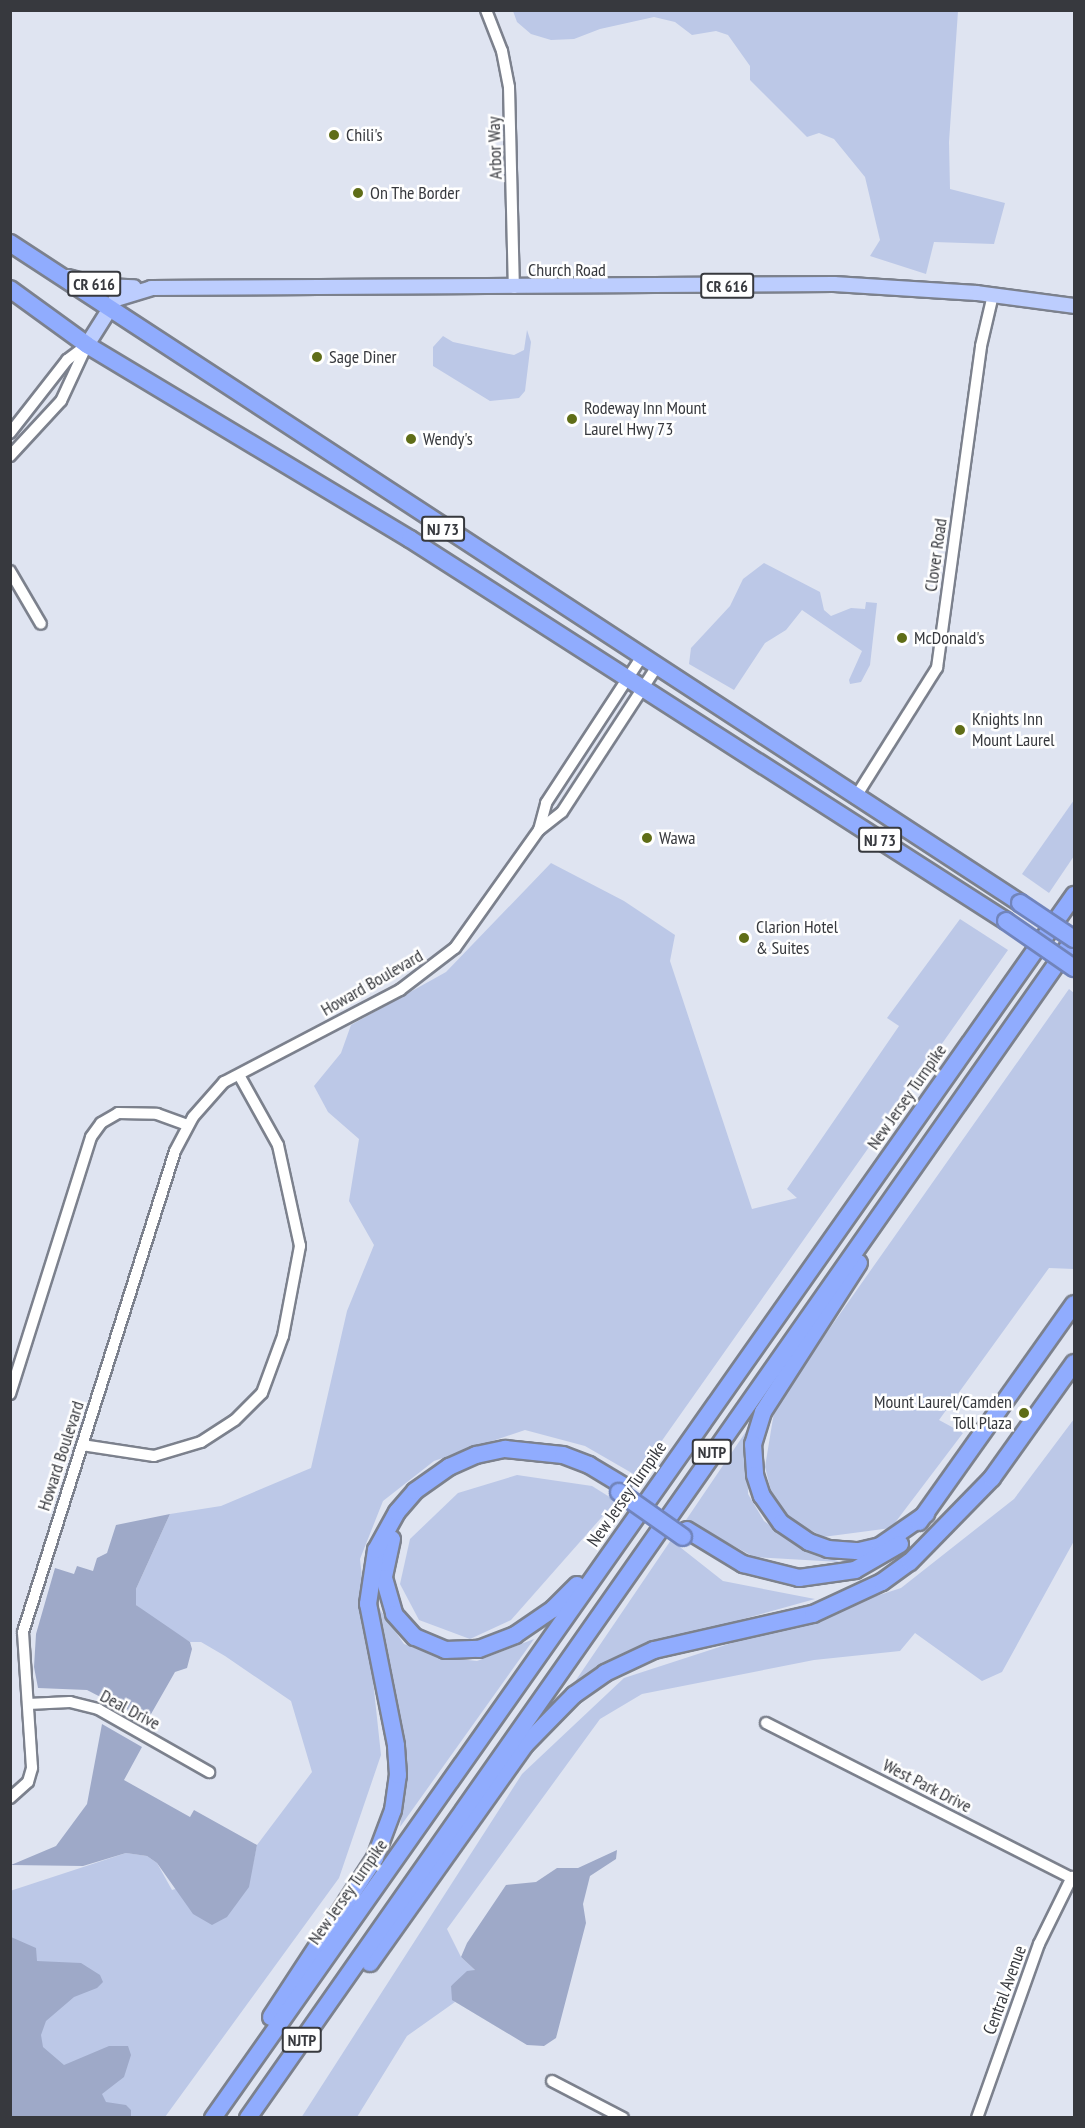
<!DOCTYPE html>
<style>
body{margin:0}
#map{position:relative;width:1085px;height:2128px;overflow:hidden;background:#dfe4f1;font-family:"PT Sans Narrow",sans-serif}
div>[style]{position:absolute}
.green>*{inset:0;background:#bcc8e7}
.water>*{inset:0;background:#9ea9c8}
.roads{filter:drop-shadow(2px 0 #7c818d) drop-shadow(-2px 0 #7c818d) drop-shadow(0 2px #7c818d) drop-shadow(0 -2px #7c818d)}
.minor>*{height:10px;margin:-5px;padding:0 5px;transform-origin:5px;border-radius:5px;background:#fff}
.major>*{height:14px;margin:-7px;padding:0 7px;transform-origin:7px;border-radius:7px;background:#bccdfe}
.highway>*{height:16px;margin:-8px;padding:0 8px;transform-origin:8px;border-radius:8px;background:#90acfe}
.bridges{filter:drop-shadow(2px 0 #7184bb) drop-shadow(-2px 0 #7184bb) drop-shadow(0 2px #7184bb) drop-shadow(0 -2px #7184bb)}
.highway-bridge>*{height:16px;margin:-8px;padding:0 8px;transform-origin:8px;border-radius:8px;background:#90acfe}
.dots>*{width:16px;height:16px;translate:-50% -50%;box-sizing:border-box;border:3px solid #fff;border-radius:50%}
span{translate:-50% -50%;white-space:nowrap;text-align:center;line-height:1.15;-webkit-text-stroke:5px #fff;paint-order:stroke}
.shield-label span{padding:2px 4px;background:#fff;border:2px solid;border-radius:4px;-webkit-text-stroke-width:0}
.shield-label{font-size:16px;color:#37393e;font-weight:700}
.poi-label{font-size:18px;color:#37393e}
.left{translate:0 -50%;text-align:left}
.right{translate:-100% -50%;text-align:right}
.street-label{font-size:18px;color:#37393e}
.frame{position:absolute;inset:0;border:12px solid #37393e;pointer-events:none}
</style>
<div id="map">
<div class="green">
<div style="clip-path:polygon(513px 11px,958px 11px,949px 142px,950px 189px,1005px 203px,994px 244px,934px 242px,926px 274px,870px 256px,880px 240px,865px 177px,834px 139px,819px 133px,807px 137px,750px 80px,750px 66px,728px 35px,716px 31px,692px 35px,675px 22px,654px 17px,600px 29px,574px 39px,551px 40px,531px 34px,517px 22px)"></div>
<div style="clip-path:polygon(527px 330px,531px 342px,525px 391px,519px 398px,490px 401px,433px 366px,433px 347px,443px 336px,453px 342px,514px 355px,524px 350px)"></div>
<div style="clip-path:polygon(764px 563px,820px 592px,824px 610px,831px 616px,851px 608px,865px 609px,866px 602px,877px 603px,870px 665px,861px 682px,850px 684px,849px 680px,862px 651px,802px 610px,786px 630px,765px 643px,734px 690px,689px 664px,691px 648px,730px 606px,743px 579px)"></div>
<div style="clip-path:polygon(1074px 800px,1074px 856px,1049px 893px,1022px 874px)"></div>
<div style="clip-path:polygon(551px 863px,624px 901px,675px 935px,670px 961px,752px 1209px,797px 1198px,787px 1189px,899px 1026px,887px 1018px,960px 919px,1008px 950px,637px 1476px,585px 1446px,525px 1430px,434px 1461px,383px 1501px,360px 1559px,381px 1755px,339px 1878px,165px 2117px,11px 2117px,10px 1891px,126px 1853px,147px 1856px,157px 1863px,172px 1890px,252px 1868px,257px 1845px,312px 1772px,291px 1701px,225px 1656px,201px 1642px,190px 1642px,157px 1622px,136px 1605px,136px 1589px,170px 1514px,221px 1506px,311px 1468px,347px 1311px,374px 1245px,349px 1201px,359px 1139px,328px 1112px,314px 1086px,341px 1053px,351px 1025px,446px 972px)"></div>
<div style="clip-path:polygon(1069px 989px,1074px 993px,1074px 1269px,1049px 1268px,939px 1420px,963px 1433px,891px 1528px,823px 1537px,776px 1511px,765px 1467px,775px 1406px)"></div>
<div style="clip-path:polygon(1074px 1419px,1074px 1541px,1002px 1672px,982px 1681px,915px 1633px,900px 1651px,814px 1660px,642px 1694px,600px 1719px,447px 1929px,461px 1957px,475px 1970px,451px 1986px,455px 2002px,407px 2036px,357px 2117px,301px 2118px,522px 1774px,624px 1678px,901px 1588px,1014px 1499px)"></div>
<div style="clip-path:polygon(747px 1430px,748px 1494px,764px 1521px,799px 1547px,840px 1562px,754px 1557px,686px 1520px)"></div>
<div style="clip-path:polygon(517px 1475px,592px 1486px,616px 1501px,511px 1620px,470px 1639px,419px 1620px,400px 1584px,410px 1539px,458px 1493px)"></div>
<div style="clip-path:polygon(671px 1540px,723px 1581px,815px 1599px,657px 1643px,572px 1686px)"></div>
<div style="clip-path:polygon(379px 1608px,404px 1644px,440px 1657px,477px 1661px,534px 1639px,400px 1827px,407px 1770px)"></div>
</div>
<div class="water">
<div style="clip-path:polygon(170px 1514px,136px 1589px,136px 1605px,190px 1642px,192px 1649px,187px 1668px,175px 1672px,147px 1721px,87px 1690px,38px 1688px,34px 1667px,36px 1634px,55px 1568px,74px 1574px,77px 1566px,93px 1571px,97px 1558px,107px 1553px,116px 1525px)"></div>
<div style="clip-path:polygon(102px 1724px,142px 1747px,124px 1780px,190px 1817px,194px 1810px,257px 1845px,249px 1887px,227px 1917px,212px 1925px,193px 1914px,157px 1863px,147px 1856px,126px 1853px,83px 1866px,11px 1865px,56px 1846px,87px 1804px)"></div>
<div style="clip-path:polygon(617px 1850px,616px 1859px,590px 1876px,583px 1904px,586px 1923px,556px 2038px,544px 2046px,527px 2045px,452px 2000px,451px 1986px,467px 1971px,475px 1970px,461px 1957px,467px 1943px,506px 1885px,536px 1882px,557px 1868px,578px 1868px)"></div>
<div style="clip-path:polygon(11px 1937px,36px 1948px,37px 1961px,81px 1963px,100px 1975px,103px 1982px,97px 1988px,74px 1997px,46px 2021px,41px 2035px,43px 2047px,64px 2065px,109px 2046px,128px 2046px,131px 2055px,124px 2077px,102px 2094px,106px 2102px,126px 2105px,131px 2110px,131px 2117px,12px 2117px)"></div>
</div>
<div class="roads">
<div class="minor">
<div style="left:486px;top:10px;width:44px;rotate:68.7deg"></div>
<div style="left:502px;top:51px;width:37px;rotate:79deg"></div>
<div style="left:509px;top:87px;width:201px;rotate:88.6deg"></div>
<div style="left:10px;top:433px;width:93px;rotate:-52deg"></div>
<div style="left:67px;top:360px;width:25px;rotate:-37deg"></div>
<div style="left:10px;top:456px;width:75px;rotate:-47.2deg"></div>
<div style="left:61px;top:401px;width:62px;rotate:-65.1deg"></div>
<div style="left:10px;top:571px;width:61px;rotate:59.7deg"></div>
<div style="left:855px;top:798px;width:154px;rotate:-57.8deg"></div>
<div style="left:937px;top:668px;width:325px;rotate:-82.2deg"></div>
<div style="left:981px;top:346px;width:52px;rotate:-76.8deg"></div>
<div style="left:539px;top:830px;width:28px;rotate:-75deg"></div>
<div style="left:546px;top:803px;width:173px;rotate:-56.8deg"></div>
<div style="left:10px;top:1394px;width:269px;rotate:-72.5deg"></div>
<div style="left:91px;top:1137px;width:17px;rotate:-54deg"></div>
<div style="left:101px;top:1123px;width:20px;rotate:-30deg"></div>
<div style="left:118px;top:1113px;width:39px;rotate:1deg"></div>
<div style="left:157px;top:1114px;width:33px;rotate:20deg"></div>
<div style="left:82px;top:1445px;width:73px;rotate:8.7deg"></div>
<div style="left:154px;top:1456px;width:49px;rotate:-16.6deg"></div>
<div style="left:201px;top:1442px;width:40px;rotate:-32.9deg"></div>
<div style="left:235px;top:1420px;width:38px;rotate:-45deg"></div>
<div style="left:262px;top:1393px;width:61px;rotate:-69.8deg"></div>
<div style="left:283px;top:1336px;width:92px;rotate:-79.3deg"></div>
<div style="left:300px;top:1246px;width:103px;rotate:-102.3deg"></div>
<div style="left:278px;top:1145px;width:80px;rotate:-119.1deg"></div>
<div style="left:28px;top:1704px;width:42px;rotate:-2.7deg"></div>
<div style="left:70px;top:1702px;width:29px;rotate:14deg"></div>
<div style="left:98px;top:1709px;width:128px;rotate:29.6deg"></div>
<div style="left:766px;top:1723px;width:345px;rotate:26.9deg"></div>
<div style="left:10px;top:1798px;width:24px;rotate:-42deg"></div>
<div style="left:28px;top:1782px;width:15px;rotate:-74deg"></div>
<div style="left:32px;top:1768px;width:136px;rotate:-93.8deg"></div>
<div style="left:23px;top:1632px;width:504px;rotate:-72.46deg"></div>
<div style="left:175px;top:1151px;width:38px;rotate:-62deg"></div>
<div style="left:193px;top:1117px;width:47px;rotate:-48.5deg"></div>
<div style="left:224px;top:1082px;width:199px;rotate:-27.6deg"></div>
<div style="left:400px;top:990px;width:69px;rotate:-37.4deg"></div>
<div style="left:455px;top:948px;width:145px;rotate:-54.6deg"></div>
<div style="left:539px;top:830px;width:29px;rotate:-38deg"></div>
<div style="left:562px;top:812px;width:172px;rotate:-56.9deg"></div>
<div style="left:552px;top:2081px;width:80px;rotate:27.5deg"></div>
<div style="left:977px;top:2118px;width:185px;rotate:-70.4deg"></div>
<div style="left:1039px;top:1944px;width:75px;rotate:-63.8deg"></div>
</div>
<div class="major">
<div style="left:68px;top:277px;width:34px;rotate:15deg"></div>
<div style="left:101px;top:286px;width:33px;rotate:2deg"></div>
<div style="left:87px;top:345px;width:54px;rotate:-57.8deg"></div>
<div style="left:116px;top:299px;width:37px;rotate:-17deg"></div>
<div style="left:151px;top:288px;width:683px;rotate:-0.34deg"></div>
<div style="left:834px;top:284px;width:143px;rotate:3.6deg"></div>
<div style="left:977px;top:293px;width:98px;rotate:7.6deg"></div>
</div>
<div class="highway">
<div style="left:10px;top:243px;width:1207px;rotate:33.16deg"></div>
<div style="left:10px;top:289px;width:95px;rotate:36deg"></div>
<div style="left:87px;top:345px;width:377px;rotate:31deg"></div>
<div style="left:410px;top:539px;width:708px;rotate:32.66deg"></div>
<div style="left:859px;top:1263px;width:177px;rotate:122.8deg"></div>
<div style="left:763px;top:1412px;width:34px;rotate:107deg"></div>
<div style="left:753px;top:1444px;width:31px;rotate:86deg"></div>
<div style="left:755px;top:1475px;width:22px;rotate:72deg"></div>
<div style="left:762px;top:1496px;width:33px;rotate:55deg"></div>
<div style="left:781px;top:1523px;width:34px;rotate:34deg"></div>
<div style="left:809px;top:1542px;width:20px;rotate:20deg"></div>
<div style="left:828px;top:1549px;width:31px;rotate:4deg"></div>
<div style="left:859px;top:1551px;width:22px;rotate:-13deg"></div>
<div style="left:880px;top:1546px;width:56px;rotate:-34.8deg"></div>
<div style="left:919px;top:1522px;width:267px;rotate:-54.6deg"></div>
<div style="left:687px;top:1530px;width:66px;rotate:31.3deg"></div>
<div style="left:743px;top:1564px;width:58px;rotate:14deg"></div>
<div style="left:799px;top:1578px;width:57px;rotate:-8.1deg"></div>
<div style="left:855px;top:1570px;width:52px;rotate:-30deg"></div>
<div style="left:392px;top:1539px;width:40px;rotate:102deg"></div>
<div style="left:384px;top:1578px;width:37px;rotate:74deg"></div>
<div style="left:394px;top:1614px;width:31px;rotate:48deg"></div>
<div style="left:415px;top:1637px;width:33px;rotate:23deg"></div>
<div style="left:445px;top:1650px;width:34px;rotate:-2deg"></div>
<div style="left:479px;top:1649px;width:39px;rotate:-21deg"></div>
<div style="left:515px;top:1635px;width:46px;rotate:-34.4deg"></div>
<div style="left:553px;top:1609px;width:34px;rotate:-45deg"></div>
<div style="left:370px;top:1963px;width:267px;rotate:-54.6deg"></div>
<div style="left:525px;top:1745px;width:70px;rotate:-45.6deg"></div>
<div style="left:574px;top:1695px;width:38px;rotate:-35deg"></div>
<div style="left:605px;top:1673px;width:54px;rotate:-25.1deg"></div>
<div style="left:654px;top:1650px;width:163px;rotate:-12.8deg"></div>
<div style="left:813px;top:1614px;width:76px;rotate:-24.9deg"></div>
<div style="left:882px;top:1582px;width:34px;rotate:-36deg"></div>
<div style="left:910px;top:1562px;width:117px;rotate:-45.7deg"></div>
<div style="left:992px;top:1478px;width:141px;rotate:-54.5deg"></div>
<div style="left:271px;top:2017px;width:190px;rotate:-56.8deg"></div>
<div style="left:375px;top:1858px;width:51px;rotate:-69.4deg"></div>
<div style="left:393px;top:1810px;width:35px;rotate:-82deg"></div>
<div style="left:398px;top:1775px;width:30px;rotate:-94deg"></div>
<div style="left:396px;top:1745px;width:144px;rotate:-101.2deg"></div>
<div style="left:368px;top:1604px;width:55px;rotate:-81.6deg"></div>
<div style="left:376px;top:1550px;width:43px;rotate:-61.1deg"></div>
<div style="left:397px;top:1512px;width:28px;rotate:-49deg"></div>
<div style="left:415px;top:1491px;width:42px;rotate:-35.2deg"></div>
<div style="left:449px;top:1467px;width:30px;rotate:-24deg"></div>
<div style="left:476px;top:1455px;width:30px;rotate:-12deg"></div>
<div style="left:505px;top:1449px;width:58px;rotate:5.9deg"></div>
<div style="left:563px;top:1455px;width:28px;rotate:21deg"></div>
<div style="left:589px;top:1465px;width:39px;rotate:31deg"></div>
<div style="left:213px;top:2118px;width:1496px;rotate:-54.85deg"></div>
<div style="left:248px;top:2118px;width:1440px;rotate:-54.99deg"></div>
</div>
</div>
<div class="bridges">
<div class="highway-bridge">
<div style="left:1020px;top:903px;width:65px;rotate:33.7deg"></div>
<div style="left:1006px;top:921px;width:83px;rotate:34.7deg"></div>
<div style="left:619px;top:1492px;width:78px;rotate:35.1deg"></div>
</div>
</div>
<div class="dots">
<div style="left:334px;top:135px;background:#5f6d17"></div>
<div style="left:358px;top:193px;background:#5f6d17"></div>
<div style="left:317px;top:357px;background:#5f6d17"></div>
<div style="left:572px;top:419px;background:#5f6d17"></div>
<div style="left:411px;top:439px;background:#5f6d17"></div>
<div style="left:902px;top:638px;background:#5f6d17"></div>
<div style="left:960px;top:730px;background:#5f6d17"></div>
<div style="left:647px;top:838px;background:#5f6d17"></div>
<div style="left:744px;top:938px;background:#5f6d17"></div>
<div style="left:1024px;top:1413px;background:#5f6d17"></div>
</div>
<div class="shield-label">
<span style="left:94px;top:284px">CR 616</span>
<span style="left:727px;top:286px">CR 616</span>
<span style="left:443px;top:529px">NJ 73</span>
<span style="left:880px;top:840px">NJ 73</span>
<span style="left:712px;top:1452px">NJTP</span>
<span style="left:302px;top:2040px">NJTP</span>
</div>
<div class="poi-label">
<span class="left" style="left:346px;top:135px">Chili's</span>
<span class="left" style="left:370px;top:193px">On The Border</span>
<span class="left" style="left:329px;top:357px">Sage Diner</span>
<span class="left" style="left:584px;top:419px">Rodeway Inn Mount<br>Laurel Hwy 73</span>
<span class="left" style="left:423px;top:439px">Wendy's</span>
<span class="left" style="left:914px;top:638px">McDonald's</span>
<span class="left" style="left:972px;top:730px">Knights Inn<br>Mount Laurel</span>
<span class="left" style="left:659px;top:838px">Wawa</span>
<span class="left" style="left:756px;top:938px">Clarion Hotel<br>&amp; Suites</span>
<span class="right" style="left:1012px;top:1413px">Mount Laurel/Camden<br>Toll Plaza</span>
</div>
<div class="street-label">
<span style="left:495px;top:148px;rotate:-92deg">Arbor Way</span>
<span style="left:567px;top:270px">Church Road</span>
<span style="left:936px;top:555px;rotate:-82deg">Clover Road</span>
<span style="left:372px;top:983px;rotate:-30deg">Howard Boulevard</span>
<span style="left:907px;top:1097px;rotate:-55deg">New Jersey Turnpike</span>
<span style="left:61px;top:1456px;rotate:-72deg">Howard Boulevard</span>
<span style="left:627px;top:1494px;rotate:-55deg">New Jersey Turnpike</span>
<span style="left:130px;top:1710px;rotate:28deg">Deal Drive</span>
<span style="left:927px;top:1786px;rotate:27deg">West Park Drive</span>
<span style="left:348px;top:1892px;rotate:-55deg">New Jersey Turnpike</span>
<span style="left:1005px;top:1990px;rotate:-70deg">Central Avenue</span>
</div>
<div class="frame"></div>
</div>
